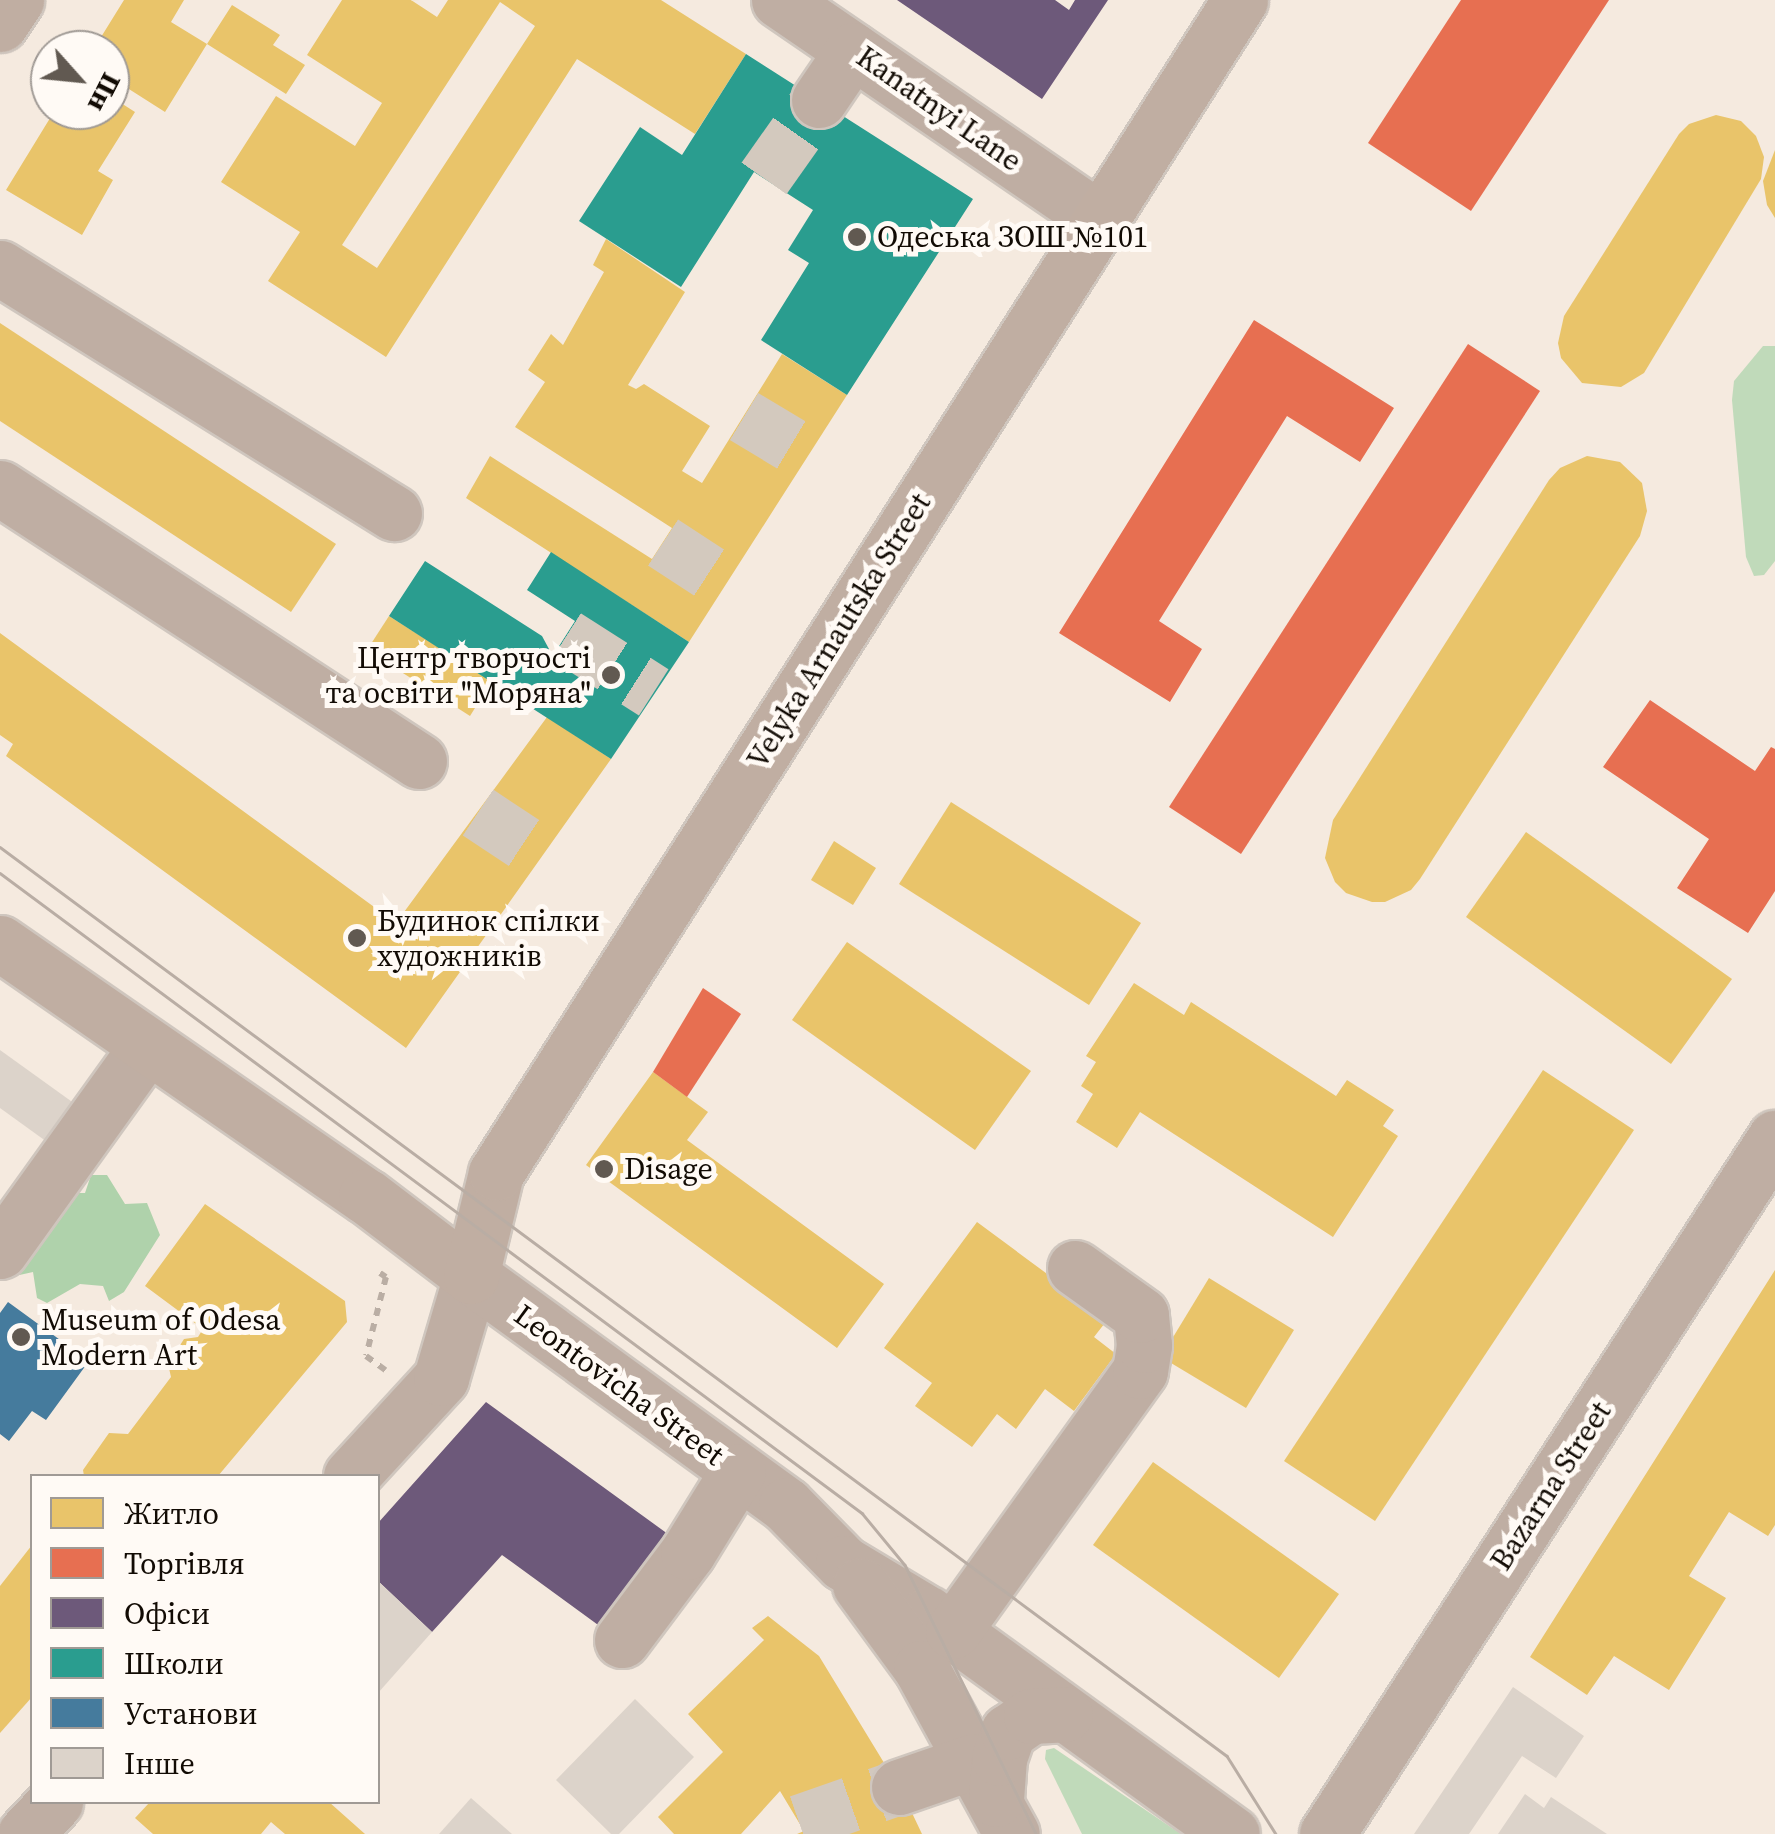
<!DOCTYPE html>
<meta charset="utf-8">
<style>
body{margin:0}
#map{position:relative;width:1775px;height:1834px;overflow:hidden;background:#f5eadf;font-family:"Source Serif 4",serif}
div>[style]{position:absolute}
.green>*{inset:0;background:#c0daba}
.forest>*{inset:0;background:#afd2ab}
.homes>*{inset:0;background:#e9c46a}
.shops>*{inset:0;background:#e76f51}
.offices>*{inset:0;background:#6d597a}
.schools>*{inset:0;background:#2a9d8f}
.public>*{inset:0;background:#457b9d}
.building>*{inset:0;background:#dcd3ca}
.minor-tunnel>*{height:55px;margin-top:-27.5px;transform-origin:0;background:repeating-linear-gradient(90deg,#d3c9be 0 55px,transparent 0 83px)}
.path>*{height:6px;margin-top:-3px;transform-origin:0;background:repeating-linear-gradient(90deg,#baaea4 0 8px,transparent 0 16px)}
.roads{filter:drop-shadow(2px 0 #cfc6be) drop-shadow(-2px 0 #cfc6be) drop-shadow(0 2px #cfc6be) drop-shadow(0 -2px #cfc6be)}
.minor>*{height:55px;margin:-27.5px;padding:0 27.5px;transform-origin:27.5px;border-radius:27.5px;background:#bfaea3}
.major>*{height:55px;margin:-27.5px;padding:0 27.5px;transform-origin:27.5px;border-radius:27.5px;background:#c0aea2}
.tram>*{height:2.5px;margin:-1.25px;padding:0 1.25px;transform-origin:1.25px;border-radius:1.25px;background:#b9ada4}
.dots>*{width:28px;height:28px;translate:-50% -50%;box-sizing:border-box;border:5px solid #fffaf5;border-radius:50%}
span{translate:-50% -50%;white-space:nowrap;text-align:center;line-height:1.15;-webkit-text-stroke:10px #fffaf5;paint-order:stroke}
.street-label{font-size:30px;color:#120b04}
.poi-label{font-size:30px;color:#120b04}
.left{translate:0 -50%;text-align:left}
.right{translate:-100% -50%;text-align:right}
.legend{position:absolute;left:30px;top:1474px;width:350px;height:330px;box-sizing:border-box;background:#fffaf5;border:2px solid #a09a95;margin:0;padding:12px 18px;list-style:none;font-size:30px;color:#120b04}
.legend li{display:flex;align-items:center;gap:20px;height:50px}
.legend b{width:50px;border:2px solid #a09a95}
.north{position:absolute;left:30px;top:30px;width:100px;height:100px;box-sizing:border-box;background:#fffaf5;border:2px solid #a09a95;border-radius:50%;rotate:117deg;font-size:28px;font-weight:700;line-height:40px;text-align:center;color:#120b04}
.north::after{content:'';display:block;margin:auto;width:35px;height:45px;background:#615951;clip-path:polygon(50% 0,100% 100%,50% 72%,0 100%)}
</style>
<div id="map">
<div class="green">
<div style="clip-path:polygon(1763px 346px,1775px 346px,1775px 561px,1764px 575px,1754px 576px,1746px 557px,1732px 400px,1734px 381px)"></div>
<div style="clip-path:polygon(1054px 1748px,1181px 1834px,1082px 1834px,1045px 1759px,1046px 1750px)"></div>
</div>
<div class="forest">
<div style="clip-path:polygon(91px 1175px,107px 1175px,125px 1204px,147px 1203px,160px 1235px,124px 1292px,109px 1301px,103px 1286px,80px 1284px,47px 1303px,37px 1298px,33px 1272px,15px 1276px,5px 1268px,64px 1193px,85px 1193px)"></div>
</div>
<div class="homes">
<div style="clip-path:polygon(124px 0,184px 0,171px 22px,207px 44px,232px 5px,280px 35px,273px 45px,305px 65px,286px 94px,207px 44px,165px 112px,110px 77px,110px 50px,93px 50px)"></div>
<div style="clip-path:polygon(evenodd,342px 0,411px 0,437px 17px,448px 0,661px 0,746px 54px,695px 134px,577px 59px,386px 357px,268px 281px,300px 232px,221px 182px,276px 96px,355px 146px,382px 103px,307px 55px,342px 0,500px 2px,535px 26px,377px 268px,342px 245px,500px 2px)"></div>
<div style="clip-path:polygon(110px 96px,135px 112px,98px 171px,113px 180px,82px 235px,6px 190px,55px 110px,110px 110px)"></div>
<div style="clip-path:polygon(1716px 115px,1741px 121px,1756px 136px,1764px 157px,1761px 179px,1644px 373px,1621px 387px,1582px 383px,1561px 358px,1558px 343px,1564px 316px,1679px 134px,1689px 124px)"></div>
<div style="clip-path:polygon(1775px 150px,1775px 218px,1767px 205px,1763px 181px)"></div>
<div style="clip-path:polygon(606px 239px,685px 292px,628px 385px,636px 389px,644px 384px,710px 426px,682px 471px,702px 483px,782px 354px,847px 395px,689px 642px,466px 498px,490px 456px,652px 559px,672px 528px,515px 427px,545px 382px,528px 370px,551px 334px,563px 345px,604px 272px,593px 265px)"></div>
<div style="clip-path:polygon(0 323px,336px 544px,291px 612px,0 421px)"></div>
<div style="clip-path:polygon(1587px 456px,1620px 462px,1642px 483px,1647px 511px,1640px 536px,1420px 879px,1411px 890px,1385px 902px,1372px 902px,1346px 893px,1335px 882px,1325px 858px,1333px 820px,1549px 480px,1560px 468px)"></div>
<div style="clip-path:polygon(389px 616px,492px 681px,470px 716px,367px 650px)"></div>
<div style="clip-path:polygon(0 633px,396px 923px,547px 717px,611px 759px,406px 1048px,6px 756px,13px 744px,0 735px)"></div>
<div style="clip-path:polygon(951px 802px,1141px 923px,1089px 1005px,899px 884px)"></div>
<div style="clip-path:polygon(1526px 832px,1732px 979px,1671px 1064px,1466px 917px)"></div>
<div style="clip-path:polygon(834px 841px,876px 868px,853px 905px,811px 880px)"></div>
<div style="clip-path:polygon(847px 942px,1031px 1071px,975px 1150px,792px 1020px)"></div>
<div style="clip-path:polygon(1134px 983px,1184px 1015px,1191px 1002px,1336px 1096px,1347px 1080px,1394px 1110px,1383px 1126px,1398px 1136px,1333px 1237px,1140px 1112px,1117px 1148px,1076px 1122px,1093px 1094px,1081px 1086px,1096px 1062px,1086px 1056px)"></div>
<div style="clip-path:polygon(1543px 1070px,1634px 1130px,1375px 1521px,1284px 1461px)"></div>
<div style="clip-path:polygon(653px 1072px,708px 1112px,687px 1140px,884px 1284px,837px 1348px,586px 1165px)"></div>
<div style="clip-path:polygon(205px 1204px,345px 1301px,347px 1322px,218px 1476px,84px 1476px,83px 1470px,109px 1433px,128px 1434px,171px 1377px,168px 1364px,184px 1339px,198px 1337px,203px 1329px,145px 1286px)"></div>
<div style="clip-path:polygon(977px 1222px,1108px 1319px,1094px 1337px,1116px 1354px,1074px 1411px,1045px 1389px,1016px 1429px,997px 1414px,972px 1447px,915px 1406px,932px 1383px,884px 1348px)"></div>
<div style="clip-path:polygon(1775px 1270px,1775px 1525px,1768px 1536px,1729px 1512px,1689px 1576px,1726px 1598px,1669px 1690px,1614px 1656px,1587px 1695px,1530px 1657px)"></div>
<div style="clip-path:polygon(1209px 1278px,1294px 1330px,1246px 1408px,1161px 1357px)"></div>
<div style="clip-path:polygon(1153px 1462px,1339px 1594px,1279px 1678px,1093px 1545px)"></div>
<div style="clip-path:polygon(32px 1545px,32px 1697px,0 1733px,0 1586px)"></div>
<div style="clip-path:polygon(768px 1616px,819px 1656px,903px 1794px,922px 1834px,797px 1834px,804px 1831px,780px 1791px,741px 1834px,674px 1834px,658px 1817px,723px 1752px,688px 1714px,764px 1640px,752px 1628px)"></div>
<div style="clip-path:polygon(150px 1802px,329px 1802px,365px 1834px,285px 1834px,271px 1822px,261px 1834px,153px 1834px,135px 1818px)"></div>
</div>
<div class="shops">
<div style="clip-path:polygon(1461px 0,1609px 0,1471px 211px,1368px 143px)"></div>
<div style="clip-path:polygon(1254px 320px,1394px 408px,1360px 462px,1287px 416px,1159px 621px,1202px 649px,1170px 702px,1059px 633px)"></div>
<div style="clip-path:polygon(1468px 344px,1540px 391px,1241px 854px,1169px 807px)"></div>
<div style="clip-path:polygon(1650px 700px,1755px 771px,1771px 747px,1775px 749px,1775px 891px,1748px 933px,1677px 888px,1709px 839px,1603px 767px)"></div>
<div style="clip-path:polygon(703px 988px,741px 1014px,687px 1097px,653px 1072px)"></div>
</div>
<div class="offices">
<div style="clip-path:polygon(897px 0,1055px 0,1069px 10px,1075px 0,1108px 0,1042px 99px)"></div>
<div style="clip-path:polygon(486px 1402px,672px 1537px,605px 1630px,502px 1555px,432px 1632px,378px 1581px,378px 1523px)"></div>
</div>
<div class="schools">
<div style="clip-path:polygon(746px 54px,973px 199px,847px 395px,761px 340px,809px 263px,788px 250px,813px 210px,754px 172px,681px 287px,579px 221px,640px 127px,682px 155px)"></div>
<div style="clip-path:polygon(551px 552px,689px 642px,611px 759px,389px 616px,425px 561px,542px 636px,549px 649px,536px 669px,542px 673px,575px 621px,527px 590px)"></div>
</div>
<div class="public">
<div style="clip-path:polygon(8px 1302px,89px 1361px,46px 1420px,32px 1411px,9px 1441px,0 1434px,0 1313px)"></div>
</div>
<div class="building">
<div style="clip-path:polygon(0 1050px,82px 1109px,54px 1147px,0 1108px)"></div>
<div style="clip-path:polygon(378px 1581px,432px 1632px,378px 1693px)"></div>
<div style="clip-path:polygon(1513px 1687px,1584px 1736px,1556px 1778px,1522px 1756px,1469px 1834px,1414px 1834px)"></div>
<div style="clip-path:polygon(635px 1699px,694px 1757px,619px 1834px,611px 1834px,556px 1780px)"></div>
<div style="clip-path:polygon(1525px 1794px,1544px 1808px,1551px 1797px,1607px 1834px,1498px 1834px)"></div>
<div style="clip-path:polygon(471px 1798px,512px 1834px,439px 1834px)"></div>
</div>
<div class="minor-tunnel">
<div style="left:764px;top:178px;width:95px;rotate:-54.8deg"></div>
<div style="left:744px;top:416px;width:76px;rotate:31deg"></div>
<div style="left:663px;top:542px;width:75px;rotate:33.1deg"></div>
<div style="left:566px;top:636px;width:104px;rotate:32.5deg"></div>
<div style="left:478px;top:812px;width:78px;rotate:33.5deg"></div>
<div style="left:799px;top:1822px;width:106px;rotate:-19.3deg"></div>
</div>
<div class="path">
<div style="left:380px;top:1273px;width:7px;rotate:34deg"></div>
<div style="left:386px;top:1277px;width:81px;rotate:104.2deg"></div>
<div style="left:366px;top:1356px;width:24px;rotate:36deg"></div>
</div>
<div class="roads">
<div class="minor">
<div style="left:779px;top:0;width:388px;rotate:34.4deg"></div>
<div style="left:819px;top:100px;width:60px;rotate:-55.8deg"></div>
<div style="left:0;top:268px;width:464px;rotate:31.9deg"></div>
<div style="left:0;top:488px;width:500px;rotate:33.09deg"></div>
<div style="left:0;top:1251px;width:250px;rotate:-54.3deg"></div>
<div style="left:351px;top:1476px;width:133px;rotate:-47.4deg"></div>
<div style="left:441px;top:1378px;width:106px;rotate:-73.6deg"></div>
<div style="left:471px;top:1276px;width:389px;rotate:36deg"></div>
<div style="left:786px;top:1505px;width:81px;rotate:45.5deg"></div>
<div style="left:843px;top:1563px;width:99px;rotate:31deg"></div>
<div style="left:928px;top:1614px;width:375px;rotate:35.9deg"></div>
<div style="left:860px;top:1585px;width:103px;rotate:53.7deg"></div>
<div style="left:921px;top:1668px;width:189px;rotate:61.3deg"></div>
<div style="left:953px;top:1631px;width:320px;rotate:-54.3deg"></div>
<div style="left:1140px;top:1371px;width:26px;rotate:-81deg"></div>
<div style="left:1144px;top:1345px;width:30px;rotate:-96deg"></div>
<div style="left:1141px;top:1315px;width:81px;rotate:-144.5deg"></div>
<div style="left:622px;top:1640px;width:110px;rotate:-53.1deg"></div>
<div style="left:688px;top:1552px;width:95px;rotate:-58.3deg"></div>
<div style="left:899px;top:1787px;width:79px;rotate:-19.1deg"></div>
<div style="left:996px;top:1799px;width:41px;rotate:-85.8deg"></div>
<div style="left:999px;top:1758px;width:28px;rotate:-71deg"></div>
<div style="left:1008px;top:1732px;width:28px;rotate:-35deg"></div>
<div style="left:1031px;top:1716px;width:34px;rotate:-3deg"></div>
<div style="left:25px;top:1834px;width:44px;rotate:-46.8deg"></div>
<div style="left:1327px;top:1834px;width:828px;rotate:-57.23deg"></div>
</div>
<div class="major">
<div style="left:0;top:24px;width:29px;rotate:-56deg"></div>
<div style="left:0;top:943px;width:445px;rotate:34.7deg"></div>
<div style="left:366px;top:1196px;width:132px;rotate:37.3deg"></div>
<div style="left:471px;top:1276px;width:106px;rotate:-76.4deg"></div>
<div style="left:496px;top:1173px;width:1389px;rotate:-57.61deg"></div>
</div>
</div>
<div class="tram">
<div style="left:0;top:847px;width:1527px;rotate:36.53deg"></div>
<div style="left:1227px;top:1756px;width:92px;rotate:57.9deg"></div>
<div style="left:0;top:873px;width:1074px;rotate:36.59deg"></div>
<div style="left:862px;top:1513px;width:67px;rotate:50.4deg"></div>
<div style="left:905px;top:1565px;width:299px;rotate:64deg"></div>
</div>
<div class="dots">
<div style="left:857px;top:237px;background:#615951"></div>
<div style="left:611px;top:675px;background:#615951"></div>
<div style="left:357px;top:938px;background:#615951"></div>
<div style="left:604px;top:1169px;background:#615951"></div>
<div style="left:21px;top:1337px;background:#615951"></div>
</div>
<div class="street-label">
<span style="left:939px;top:109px;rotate:35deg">Kanatnyi Lane</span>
<span style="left:839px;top:631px;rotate:-58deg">Velyka Arnautska Street</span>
<span style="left:619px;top:1385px;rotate:36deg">Leontovicha Street</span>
<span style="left:1551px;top:1486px;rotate:-57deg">Bazarna Street</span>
</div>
<div class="poi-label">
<span class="left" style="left:877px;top:237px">Одеська ЗОШ №101</span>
<span class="right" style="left:591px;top:675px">Центр творчості<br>та освіти "Моряна"</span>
<span class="left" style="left:377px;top:938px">Будинок спілки<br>художників</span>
<span class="left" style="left:624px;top:1169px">Disage</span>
<span class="left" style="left:41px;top:1337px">Museum of Odesa<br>Modern Art</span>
</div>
<ul class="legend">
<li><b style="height:28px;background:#e9c46a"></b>Житло</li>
<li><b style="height:28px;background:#e76f51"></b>Торгівля</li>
<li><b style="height:28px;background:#6d597a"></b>Офіси</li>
<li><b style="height:28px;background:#2a9d8f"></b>Школи</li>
<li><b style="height:28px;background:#457b9d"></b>Установи</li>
<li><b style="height:28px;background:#dcd3ca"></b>Інше</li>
</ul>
<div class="north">Пн</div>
</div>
